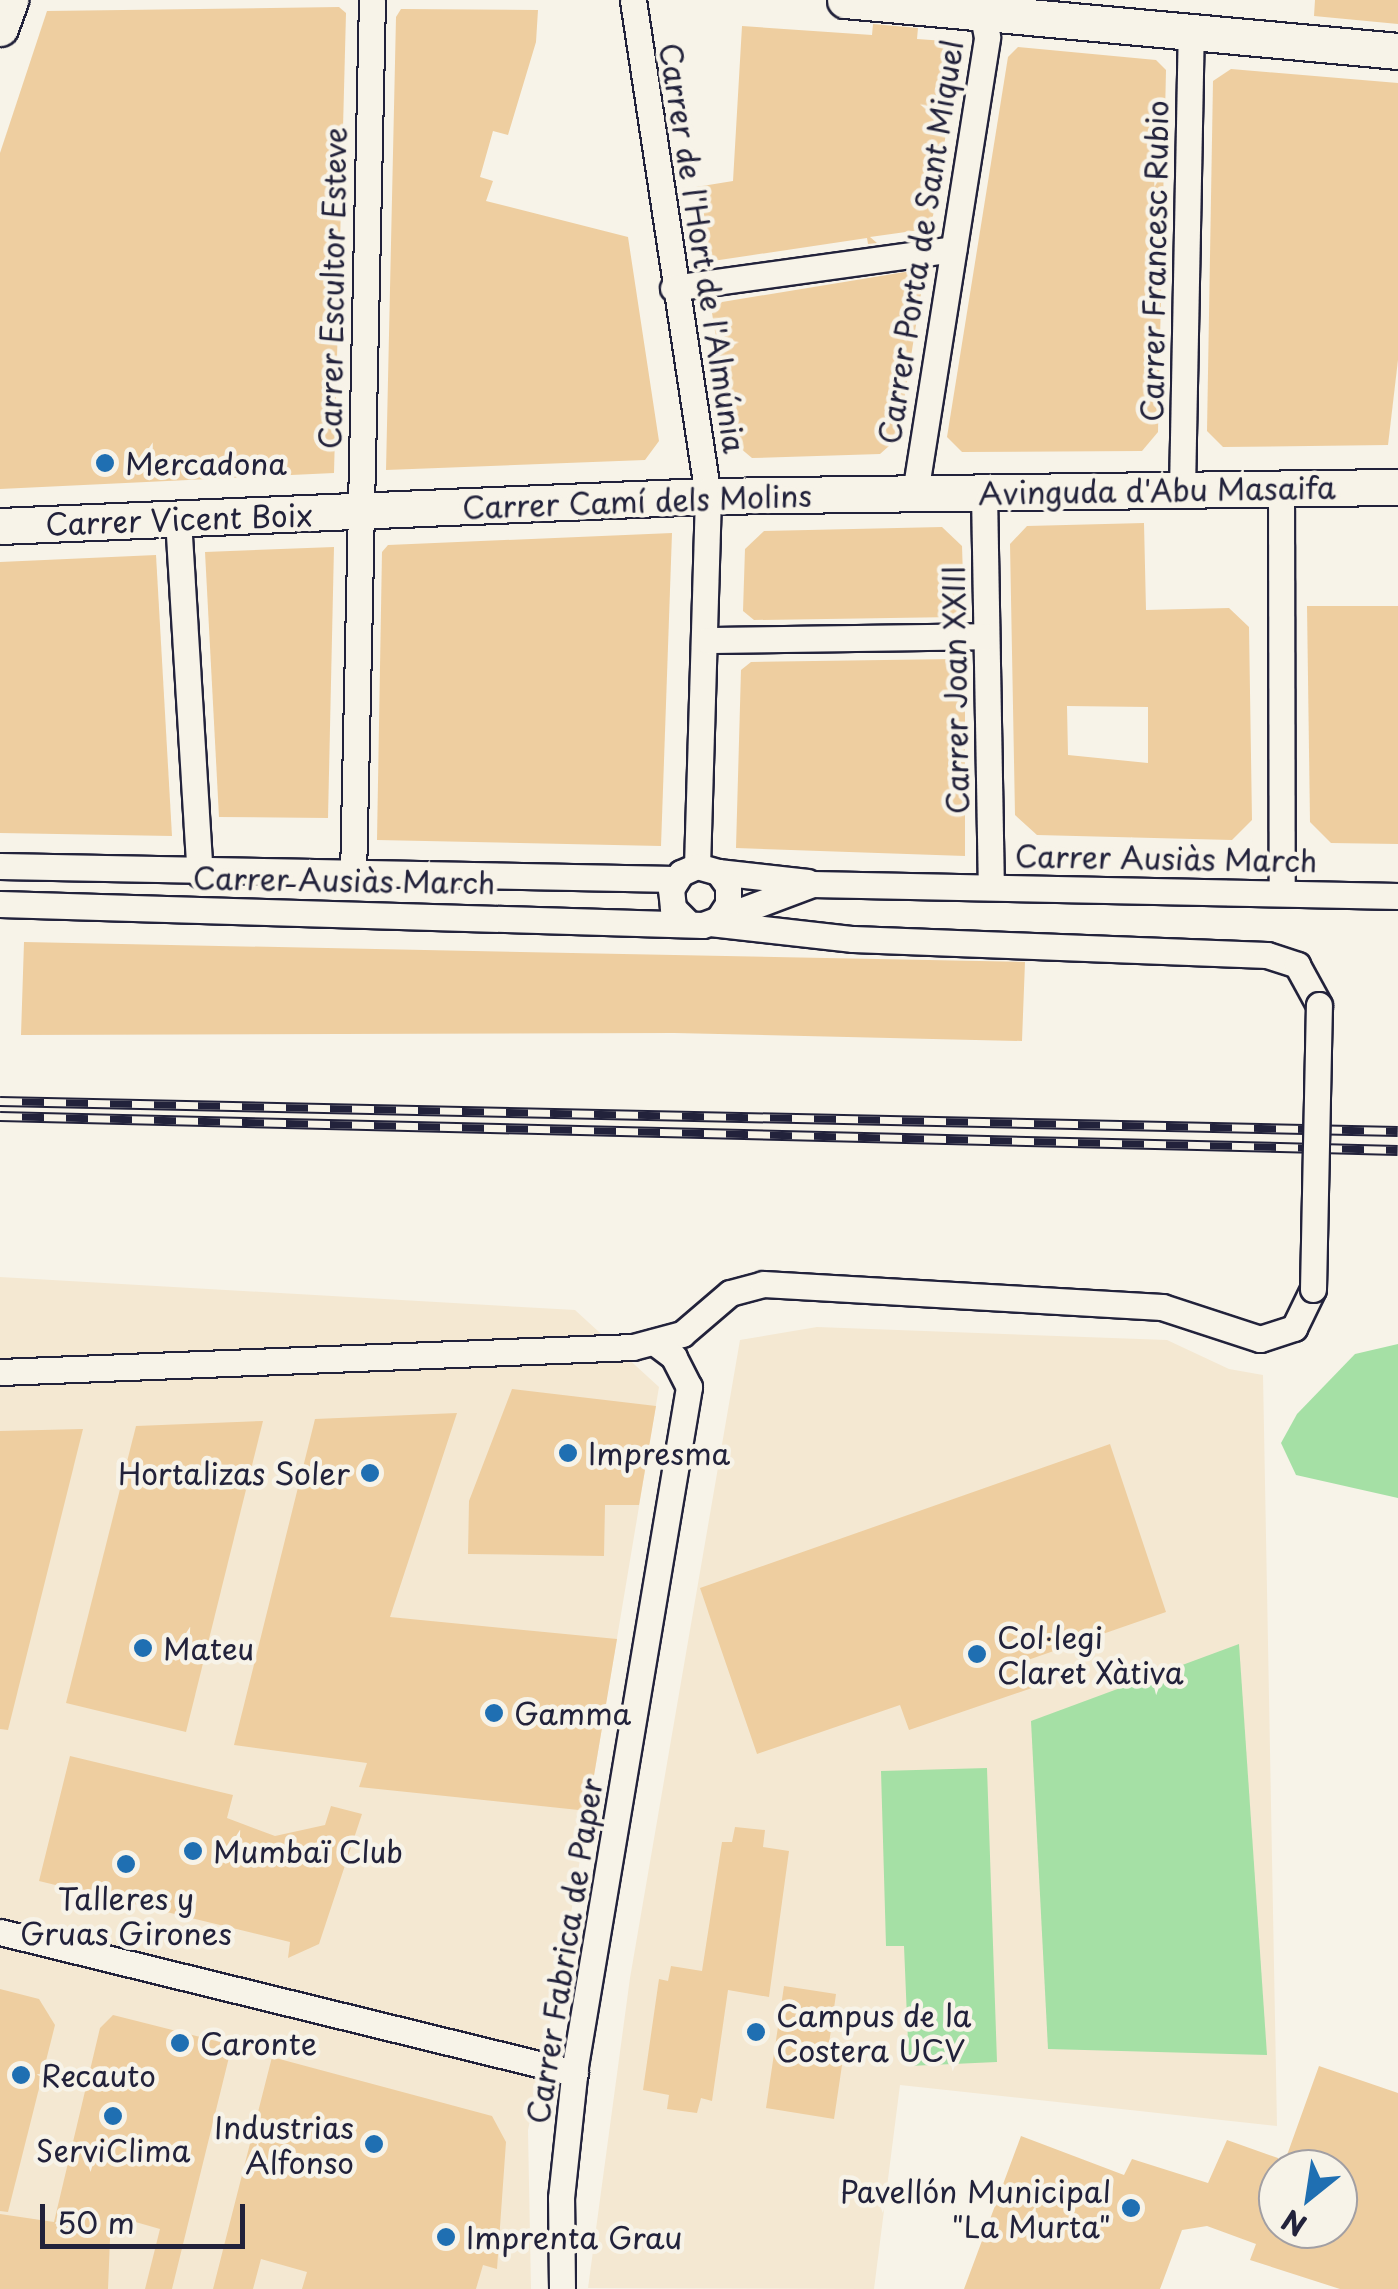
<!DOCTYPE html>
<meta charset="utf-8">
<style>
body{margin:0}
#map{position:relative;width:1398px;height:2289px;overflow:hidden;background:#f7f3e8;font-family:"Playpen Sans",sans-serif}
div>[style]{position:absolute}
.built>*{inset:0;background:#f4e8d2}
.green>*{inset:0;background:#a5e0a5}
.building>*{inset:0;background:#eecea0}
.roads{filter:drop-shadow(2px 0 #22223b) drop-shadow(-2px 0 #22223b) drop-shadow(0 2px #22223b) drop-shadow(0 -2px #22223b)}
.street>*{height:25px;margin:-12.5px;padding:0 12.5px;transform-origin:12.5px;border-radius:12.5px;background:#f7f3e8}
.secondary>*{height:35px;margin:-17.5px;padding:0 17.5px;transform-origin:17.5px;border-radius:17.5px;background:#f7f3e8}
.rail>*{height:11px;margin-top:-5.5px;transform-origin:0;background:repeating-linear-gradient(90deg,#f7f3e8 0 22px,#22223b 0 44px);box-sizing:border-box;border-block:2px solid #22223b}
.bridges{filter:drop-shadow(2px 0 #22223b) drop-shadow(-2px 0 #22223b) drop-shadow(0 2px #22223b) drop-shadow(0 -2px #22223b)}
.street-bridge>*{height:25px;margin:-12.5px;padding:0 12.5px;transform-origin:12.5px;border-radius:12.5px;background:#f7f3e8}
.dots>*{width:28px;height:28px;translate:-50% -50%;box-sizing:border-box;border:5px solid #f7f3e8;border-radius:50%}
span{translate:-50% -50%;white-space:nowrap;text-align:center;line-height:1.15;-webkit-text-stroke:9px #f7f3e8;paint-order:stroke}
.street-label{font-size:30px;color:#22223b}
.poi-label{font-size:30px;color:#22223b}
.left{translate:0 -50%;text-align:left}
.right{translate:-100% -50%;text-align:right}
.north{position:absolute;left:1258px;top:2149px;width:100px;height:100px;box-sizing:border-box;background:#f7f3e8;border:2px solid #a29fa3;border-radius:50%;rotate:210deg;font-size:28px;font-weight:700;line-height:40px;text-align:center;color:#22223b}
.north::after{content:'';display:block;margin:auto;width:35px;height:45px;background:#1f6fb2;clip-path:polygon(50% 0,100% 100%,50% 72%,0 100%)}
.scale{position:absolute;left:40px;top:2204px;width:205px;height:45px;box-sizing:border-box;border:5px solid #22223b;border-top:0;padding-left:12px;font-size:30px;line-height:35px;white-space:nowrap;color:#22223b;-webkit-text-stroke:8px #f7f3e8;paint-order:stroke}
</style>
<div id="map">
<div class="built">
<div style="clip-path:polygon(0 1277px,575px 1310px,659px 1387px,564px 1955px,528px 2130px,531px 2289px,0 2289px)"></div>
<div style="clip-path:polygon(817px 1327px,1167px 1340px,1229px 1369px,1263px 1375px,1277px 2126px,900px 2085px,874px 2289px,588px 2288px,630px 1978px,740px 1340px)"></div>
</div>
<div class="green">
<div style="clip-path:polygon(1398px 1344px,1398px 1498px,1296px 1475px,1281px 1443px,1297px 1414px,1355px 1354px)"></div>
<div style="clip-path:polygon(1239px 1644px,1267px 2055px,1048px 2049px,1031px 1721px)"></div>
<div style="clip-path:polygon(987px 1768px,997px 2062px,909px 2066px,904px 1946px,886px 1946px,881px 1771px)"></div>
</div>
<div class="building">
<div style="clip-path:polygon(1315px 0,1398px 0,1398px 24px,1314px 16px)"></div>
<div style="clip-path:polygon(339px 7px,346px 13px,334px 473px,0 489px,0 153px,47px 11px)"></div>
<div style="clip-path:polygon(401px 9px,538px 10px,536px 42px,508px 135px,493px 131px,480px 177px,493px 181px,486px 201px,628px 237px,659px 441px,645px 460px,386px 470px,396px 17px)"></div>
<div style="clip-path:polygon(873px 24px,918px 28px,917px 39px,945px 41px,958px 57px,933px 216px,920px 230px,870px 237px,877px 243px,868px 244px,867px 238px,706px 262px,696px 187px,733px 181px,742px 26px,872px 35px)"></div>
<div style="clip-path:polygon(1018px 47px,1156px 60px,1166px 70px,1158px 432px,1142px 451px,962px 452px,947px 437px,1008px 57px)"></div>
<div style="clip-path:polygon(1231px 69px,1398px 83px,1398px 360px,1388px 445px,1223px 447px,1207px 431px,1213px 81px)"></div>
<div style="clip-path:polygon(911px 271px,923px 281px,898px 438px,880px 454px,752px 458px,733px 442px,712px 313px,722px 302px)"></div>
<div style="clip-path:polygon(evenodd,1144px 523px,1146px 610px,1229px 608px,1249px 627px,1252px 820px,1232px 840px,1037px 835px,1015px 815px,1010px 544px,1027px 526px,1144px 523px,1067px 706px,1148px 707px,1148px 763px,1068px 755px,1067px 706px)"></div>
<div style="clip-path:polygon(942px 527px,962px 546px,964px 608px,955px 617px,754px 620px,743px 611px,745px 549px,764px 531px)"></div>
<div style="clip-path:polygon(672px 533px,661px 846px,377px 840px,382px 552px,388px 545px)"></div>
<div style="clip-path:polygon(334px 547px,328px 818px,219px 817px,205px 552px)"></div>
<div style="clip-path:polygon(156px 555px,172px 836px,0 833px,0 562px)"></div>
<div style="clip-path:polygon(1307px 606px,1398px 606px,1398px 844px,1331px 843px,1310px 822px)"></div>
<div style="clip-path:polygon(954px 659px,965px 667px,965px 856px,736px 848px,741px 670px,751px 662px)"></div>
<div style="clip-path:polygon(24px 942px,1025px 962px,1022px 1041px,674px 1033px,21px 1035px)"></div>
<div style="clip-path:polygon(512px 1389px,656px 1406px,639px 1505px,605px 1505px,604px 1556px,468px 1554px,469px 1501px)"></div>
<div style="clip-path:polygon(457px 1413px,390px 1617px,617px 1639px,588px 1811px,359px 1787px,367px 1763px,234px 1745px,315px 1419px)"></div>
<div style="clip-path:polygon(263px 1421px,186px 1732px,66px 1703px,136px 1426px)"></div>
<div style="clip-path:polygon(83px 1429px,8px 1730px,0 1729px,0 1431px)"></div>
<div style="clip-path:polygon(1110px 1444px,1166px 1612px,1025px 1661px,1035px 1687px,909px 1730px,900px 1705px,757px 1754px,700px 1588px)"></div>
<div style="clip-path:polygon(70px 1756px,233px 1795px,227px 1818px,275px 1836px,325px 1825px,331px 1806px,362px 1814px,319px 1944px,288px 1958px,290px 1942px,39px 1881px)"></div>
<div style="clip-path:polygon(735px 1827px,765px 1830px,763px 1847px,789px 1851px,769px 1997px,728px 1990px,712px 2101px,701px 2098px,697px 2113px,667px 2109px,669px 2095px,643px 2090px,659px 1979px,668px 1981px,671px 1966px,702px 1971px,722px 1842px,732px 1842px)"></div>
<div style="clip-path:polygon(784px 1986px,836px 1994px,829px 2044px,845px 2045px,834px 2119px,766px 2108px)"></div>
<div style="clip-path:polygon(0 1989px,39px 1999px,55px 2025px,8px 2212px,0 2211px)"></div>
<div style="clip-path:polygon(113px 2015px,232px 2045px,172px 2289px,145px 2289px,160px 2229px,111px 2215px,108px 2289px,0 2289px,0 2214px,54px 2222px,100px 2028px)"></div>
<div style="clip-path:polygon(272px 2057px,492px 2116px,506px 2142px,497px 2269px,483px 2265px,476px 2289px,302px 2289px,307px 2272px,261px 2259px,253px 2289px,213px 2289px)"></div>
<div style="clip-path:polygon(1319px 2066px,1398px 2093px,1398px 2289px,1340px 2289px,1250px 2260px,1256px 2244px,1207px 2226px,1182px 2230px,1160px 2289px,964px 2289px,1021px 2136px,1124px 2175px,1132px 2159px,1208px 2183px,1227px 2140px,1278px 2158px,1278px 2229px,1338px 2229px,1338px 2169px,1282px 2169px)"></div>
</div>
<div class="roads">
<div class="street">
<div style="left:633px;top:0;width:502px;rotate:81.4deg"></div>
<div style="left:708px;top:496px;width:370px;rotate:91.7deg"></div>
<div style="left:673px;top:288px;width:283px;rotate:-7.9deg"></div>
<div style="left:1281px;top:489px;width:404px;rotate:89.9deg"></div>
<div style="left:1182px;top:490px;width:457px;rotate:-88.9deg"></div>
<div style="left:984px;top:492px;width:395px;rotate:89deg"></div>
<div style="left:915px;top:493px;width:462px;rotate:-81deg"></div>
<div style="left:987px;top:37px;width:38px;rotate:-101deg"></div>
<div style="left:178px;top:519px;width:356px;rotate:86.5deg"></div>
<div style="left:707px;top:640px;width:279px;rotate:-0.8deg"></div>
<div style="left:0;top:866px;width:675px;rotate:1.1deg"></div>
<div style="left:718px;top:872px;width:90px;rotate:6.4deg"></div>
<div style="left:353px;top:877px;width:877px;rotate:-88.76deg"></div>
<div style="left:0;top:904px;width:703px;rotate:1.71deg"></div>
<div style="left:703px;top:925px;width:116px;rotate:-20.6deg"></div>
<div style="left:812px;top:884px;width:586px;rotate:1.17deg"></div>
<div style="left:687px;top:922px;width:20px;rotate:-135deg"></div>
<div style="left:673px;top:908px;width:19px;rotate:-96deg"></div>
<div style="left:671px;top:889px;width:19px;rotate:-58deg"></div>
<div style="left:681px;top:873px;width:17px;rotate:-24deg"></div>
<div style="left:697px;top:866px;width:22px;rotate:16deg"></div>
<div style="left:718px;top:872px;width:17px;rotate:54deg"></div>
<div style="left:728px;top:886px;width:18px;rotate:90deg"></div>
<div style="left:728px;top:904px;width:17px;rotate:123deg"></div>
<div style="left:710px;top:923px;width:144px;rotate:6.4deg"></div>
<div style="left:853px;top:939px;width:414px;rotate:2.2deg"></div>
<div style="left:1267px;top:955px;width:32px;rotate:18deg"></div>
<div style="left:1297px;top:965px;width:46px;rotate:61.2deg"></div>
<div style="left:0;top:1372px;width:633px;rotate:-2.26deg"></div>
<div style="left:633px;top:1347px;width:51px;rotate:-14.9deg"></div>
<div style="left:682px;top:1334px;width:63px;rotate:-40.5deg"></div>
<div style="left:730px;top:1293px;width:34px;rotate:-15deg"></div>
<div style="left:763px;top:1284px;width:400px;rotate:3.3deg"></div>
<div style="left:1162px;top:1307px;width:103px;rotate:18.1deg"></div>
<div style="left:1260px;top:1339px;width:36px;rotate:-18deg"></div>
<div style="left:1294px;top:1328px;width:43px;rotate:-64deg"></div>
<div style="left:0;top:1932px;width:592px;rotate:13.78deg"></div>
<div style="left:562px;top:2289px;width:91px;rotate:-90.6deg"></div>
<div style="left:561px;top:2198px;width:133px;rotate:-83.9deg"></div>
<div style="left:575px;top:2066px;width:689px;rotate:-80.47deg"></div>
<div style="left:689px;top:1387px;width:34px;rotate:-117deg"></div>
<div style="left:674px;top:1357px;width:25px;rotate:-143deg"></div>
</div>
<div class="secondary">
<div style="left:845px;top:0;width:555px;rotate:5.27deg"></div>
<div style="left:0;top:28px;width:30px;rotate:-70deg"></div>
<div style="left:0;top:526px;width:709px;rotate:-2.43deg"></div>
<div style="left:708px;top:496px;width:690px;rotate:-0.75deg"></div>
</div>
</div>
<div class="rail">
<div style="left:0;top:1101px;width:1398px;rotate:1.23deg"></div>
<div style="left:0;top:1116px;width:1398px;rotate:1.39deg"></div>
</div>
<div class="bridges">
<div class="street-bridge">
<div style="left:1313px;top:1289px;width:284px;rotate:-88.8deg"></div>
</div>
</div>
<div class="dots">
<div style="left:105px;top:463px;background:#1f6fb2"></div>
<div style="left:568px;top:1453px;background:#1f6fb2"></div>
<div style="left:370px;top:1473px;background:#1f6fb2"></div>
<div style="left:143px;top:1648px;background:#1f6fb2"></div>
<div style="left:977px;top:1654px;background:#1f6fb2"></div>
<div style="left:494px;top:1713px;background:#1f6fb2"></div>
<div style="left:193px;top:1851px;background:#1f6fb2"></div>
<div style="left:126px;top:1864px;background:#1f6fb2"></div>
<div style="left:756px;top:2032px;background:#1f6fb2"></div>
<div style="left:180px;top:2043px;background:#1f6fb2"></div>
<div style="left:21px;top:2075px;background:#1f6fb2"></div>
<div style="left:113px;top:2116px;background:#1f6fb2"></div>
<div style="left:374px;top:2144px;background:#1f6fb2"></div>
<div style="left:1131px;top:2208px;background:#1f6fb2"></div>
<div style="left:446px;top:2237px;background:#1f6fb2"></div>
</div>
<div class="street-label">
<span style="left:920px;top:242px;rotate:-81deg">Carrer Porta de Sant Miquel</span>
<span style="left:703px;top:248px;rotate:81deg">Carrer de l'Hort de l'Almúnia</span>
<span style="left:1154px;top:261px;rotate:-89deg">Carrer Francesc Rubio</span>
<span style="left:332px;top:288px;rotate:-89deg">Carrer Escultor Esteve</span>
<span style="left:1157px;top:490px;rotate:-1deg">Avinguda d'Abu Masaifa</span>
<span style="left:637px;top:501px;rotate:-2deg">Carrer Camí dels Molins</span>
<span style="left:179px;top:519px;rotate:-2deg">Carrer Vicent Boix</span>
<span style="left:955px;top:690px;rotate:-91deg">Carrer Joan XXIII</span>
<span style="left:1166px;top:858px;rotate:1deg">Carrer Ausiàs March</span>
<span style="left:344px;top:880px;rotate:1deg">Carrer Ausiàs March</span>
<span style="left:564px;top:1951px;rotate:-81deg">Carrer Fabrica de Paper</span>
</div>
<div class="poi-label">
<span class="left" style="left:125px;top:463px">Mercadona</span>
<span class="left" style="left:588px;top:1453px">Impresma</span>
<span class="right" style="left:350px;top:1473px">Hortalizas Soler</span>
<span class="left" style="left:997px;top:1654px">Col·legi<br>Claret Xàtiva</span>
<span class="left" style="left:163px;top:1648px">Mateu</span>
<span class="left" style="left:514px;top:1713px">Gamma</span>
<span class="left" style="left:213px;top:1851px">Mumbaï Club</span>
<span style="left:126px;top:1915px">Talleres y<br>Gruas Girones</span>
<span class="left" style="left:776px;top:2032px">Campus de la<br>Costera UCV</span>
<span class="left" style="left:200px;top:2043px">Caronte</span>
<span class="left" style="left:41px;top:2075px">Recauto</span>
<span class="right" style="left:354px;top:2144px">Industrias<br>Alfonso</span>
<span style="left:113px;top:2150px">ServiClima</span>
<span class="right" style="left:1111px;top:2208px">Pavellón Municipal<br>"La Murta"</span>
<span class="left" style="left:466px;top:2237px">Imprenta Grau</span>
</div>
<div class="north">N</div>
<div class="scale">50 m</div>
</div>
